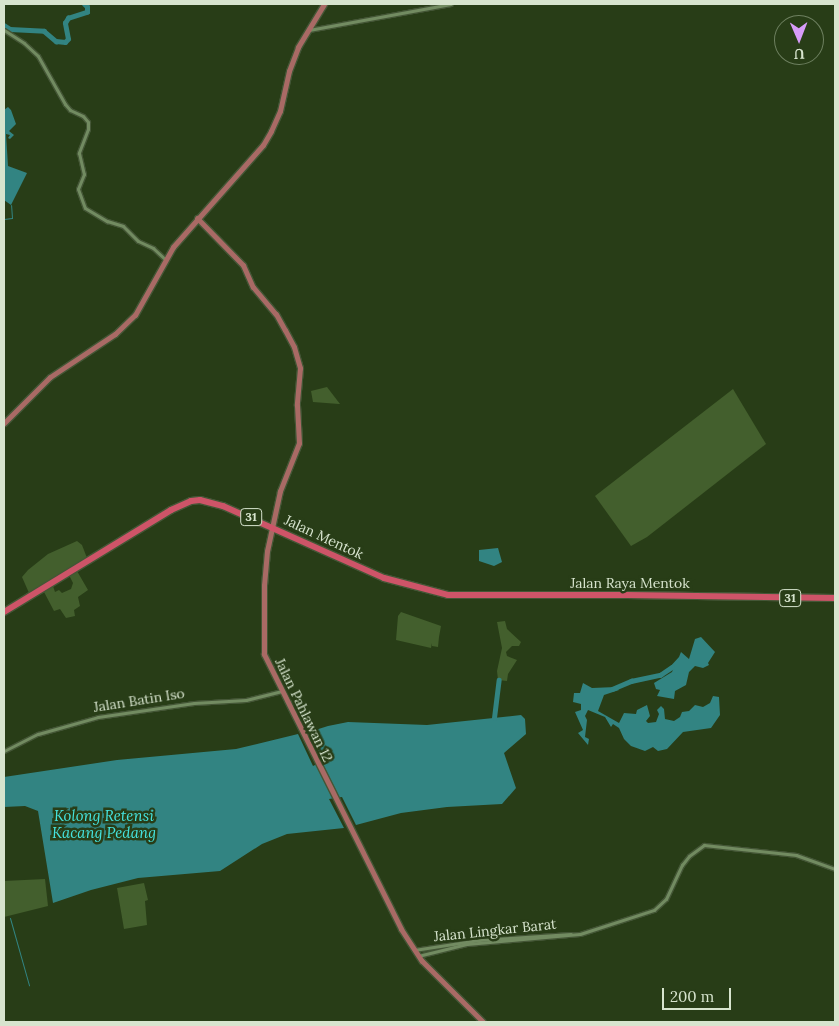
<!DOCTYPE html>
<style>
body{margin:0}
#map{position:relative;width:839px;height:1026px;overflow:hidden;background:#283d17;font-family:Lora,serif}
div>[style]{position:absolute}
.green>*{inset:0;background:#435f2d}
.water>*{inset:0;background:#328482}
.stream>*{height:1px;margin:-0.5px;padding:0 0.5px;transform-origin:0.5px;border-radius:0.5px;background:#328482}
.river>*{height:4.5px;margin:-2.25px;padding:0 2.25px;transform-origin:2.25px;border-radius:2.25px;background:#328482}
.roads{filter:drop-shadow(1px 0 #445636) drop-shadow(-1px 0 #445636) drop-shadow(0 1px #445636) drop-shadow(0 -1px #445636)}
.minor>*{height:3px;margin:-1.5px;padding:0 1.5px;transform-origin:1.5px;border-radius:1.5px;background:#728b61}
.major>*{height:5px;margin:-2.5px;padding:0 2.5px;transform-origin:2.5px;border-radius:2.5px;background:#a96a65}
.highway>*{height:6px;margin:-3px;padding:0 3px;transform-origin:3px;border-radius:3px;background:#ce5468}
span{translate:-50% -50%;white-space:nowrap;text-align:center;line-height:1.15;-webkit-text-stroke:5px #283d17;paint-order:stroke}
.shield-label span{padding:1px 4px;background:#283d17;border:1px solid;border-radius:4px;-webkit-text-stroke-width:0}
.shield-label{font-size:12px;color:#d7e4ce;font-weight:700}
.street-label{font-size:14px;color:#d7e4ce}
.water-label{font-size:15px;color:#45e4e0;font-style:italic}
.frame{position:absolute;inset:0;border:5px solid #d7e4ce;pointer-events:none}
.north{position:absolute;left:774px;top:15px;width:50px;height:50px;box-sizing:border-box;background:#283d17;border:1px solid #6e8060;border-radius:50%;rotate:179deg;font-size:14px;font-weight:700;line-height:20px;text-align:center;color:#d7e4ce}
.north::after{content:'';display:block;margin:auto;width:18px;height:22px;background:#d79bf9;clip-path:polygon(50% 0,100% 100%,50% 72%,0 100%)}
.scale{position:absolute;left:662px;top:988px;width:69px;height:22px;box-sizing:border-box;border:2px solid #d7e4ce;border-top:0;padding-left:6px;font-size:15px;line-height:18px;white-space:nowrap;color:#d7e4ce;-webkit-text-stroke:4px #283d17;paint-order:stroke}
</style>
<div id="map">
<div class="green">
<div style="clip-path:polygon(327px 387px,340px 404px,339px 404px,313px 402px,311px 391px)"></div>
<div style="clip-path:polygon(733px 389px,766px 444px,647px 537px,631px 546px,595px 496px)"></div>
<div style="clip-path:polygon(77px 541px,82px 545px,87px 558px,29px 593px,22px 577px,28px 570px,48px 554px)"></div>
<div style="clip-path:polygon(77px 571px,88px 590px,78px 597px,80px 606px,74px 610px,75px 616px,66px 618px,60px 609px,54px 611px,44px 592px,53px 586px,55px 592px,59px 590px,62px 593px,71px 589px,73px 583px,69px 575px)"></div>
<div style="clip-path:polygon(401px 612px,441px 626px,439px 637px,433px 636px,439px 637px,438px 647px,432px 646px,432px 643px,431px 648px,396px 640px,398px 616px)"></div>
<div style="clip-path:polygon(505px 621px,507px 629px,521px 642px,519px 646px,512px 646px,506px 652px,507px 656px,517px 660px,508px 674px,507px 681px,498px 680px,497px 671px,502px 648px,497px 622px)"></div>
<div style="clip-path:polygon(45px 879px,48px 906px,4px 917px,4px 881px)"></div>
<div style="clip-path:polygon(144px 883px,148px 900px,145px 901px,147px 925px,124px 929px,117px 888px)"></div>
</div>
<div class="water">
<div style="clip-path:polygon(8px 107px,11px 110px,16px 124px,9px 131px,14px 135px,10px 139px,8px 138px,10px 135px,6px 134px,8px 166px,27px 173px,11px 205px,4px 200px,4px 110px)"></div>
<div style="clip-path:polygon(498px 548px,502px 562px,494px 566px,479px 561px,479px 550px)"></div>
<div style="clip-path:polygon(701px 637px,715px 652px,708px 663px,709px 665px,703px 668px,695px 666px,689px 672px,686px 685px,675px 691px,674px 699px,657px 696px,660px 690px,656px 689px,654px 683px,672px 672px,674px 667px,668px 669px,679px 657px,681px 652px,689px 659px,695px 639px)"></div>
<div style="clip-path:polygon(583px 683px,592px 688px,616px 687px,619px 690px,604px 695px,598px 711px,619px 723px,624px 713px,636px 714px,637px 710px,647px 705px,650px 716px,646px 721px,648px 723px,656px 722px,659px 714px,657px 710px,661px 706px,664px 709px,665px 719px,674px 721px,680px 717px,682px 712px,689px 711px,695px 705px,703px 707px,710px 703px,713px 696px,719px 697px,720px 715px,711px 728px,683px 732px,667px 749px,658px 751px,653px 747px,645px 751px,631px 746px,624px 739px,619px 728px,613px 724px,611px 727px,605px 717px,588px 710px,585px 716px,587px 720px,585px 737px,589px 739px,588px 745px,578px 733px,583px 730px,575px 712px,581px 710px,581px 704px,573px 702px,574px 693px,580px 693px)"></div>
<div style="clip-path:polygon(521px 715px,525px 719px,526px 734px,504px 753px,516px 788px,502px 804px,447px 807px,401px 813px,356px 825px,342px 797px,329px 799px,344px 828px,287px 834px,262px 844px,220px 871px,138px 878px,91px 890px,53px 903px,38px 811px,25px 806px,4px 807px,4px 777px,117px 760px,236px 749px,298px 734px,313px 766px,323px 761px,309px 732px,328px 726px,348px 722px,427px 725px)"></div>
</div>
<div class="stream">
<div style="left:4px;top:219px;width:8px;rotate:-7deg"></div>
<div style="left:12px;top:218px;width:13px;rotate:-94deg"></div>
<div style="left:10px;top:918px;width:70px;rotate:74.2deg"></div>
</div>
<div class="river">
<div style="left:4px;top:25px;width:7px;rotate:34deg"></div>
<div style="left:10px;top:29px;width:34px;rotate:3deg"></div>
<div style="left:44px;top:31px;width:16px;rotate:40deg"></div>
<div style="left:56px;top:41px;width:9px;rotate:6deg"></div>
<div style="left:65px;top:42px;width:4px;rotate:-45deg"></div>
<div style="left:68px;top:39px;width:16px;rotate:-101deg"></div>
<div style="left:65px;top:23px;width:6px;rotate:-59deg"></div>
<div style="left:68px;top:18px;width:20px;rotate:-18deg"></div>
<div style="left:87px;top:12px;width:5px;rotate:-90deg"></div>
<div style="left:87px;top:7px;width:4px;rotate:-135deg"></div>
<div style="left:612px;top:689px;width:21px;rotate:-23deg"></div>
<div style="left:631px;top:681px;width:30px;rotate:-12deg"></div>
<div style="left:660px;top:675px;width:14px;rotate:-34deg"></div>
<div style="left:494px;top:718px;width:38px;rotate:-83deg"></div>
</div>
<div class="roads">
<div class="minor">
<div style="left:4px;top:30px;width:24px;rotate:33deg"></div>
<div style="left:24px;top:43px;width:19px;rotate:43deg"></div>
<div style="left:38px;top:56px;width:55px;rotate:60.6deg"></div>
<div style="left:65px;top:104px;width:8px;rotate:50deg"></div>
<div style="left:70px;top:110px;width:14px;rotate:25deg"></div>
<div style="left:83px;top:116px;width:8px;rotate:50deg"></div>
<div style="left:88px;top:122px;width:7px;rotate:90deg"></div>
<div style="left:88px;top:129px;width:26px;rotate:111deg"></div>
<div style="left:79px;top:153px;width:22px;rotate:77deg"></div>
<div style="left:84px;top:174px;width:16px;rotate:112deg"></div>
<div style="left:78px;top:189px;width:20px;rotate:70deg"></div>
<div style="left:85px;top:208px;width:26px;rotate:31deg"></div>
<div style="left:107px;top:221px;width:17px;rotate:17deg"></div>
<div style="left:123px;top:226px;width:21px;rotate:45deg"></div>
<div style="left:138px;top:241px;width:17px;rotate:25deg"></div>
<div style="left:153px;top:248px;width:16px;rotate:43deg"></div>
<div style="left:309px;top:30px;width:144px;rotate:-10.4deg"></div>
<div style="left:4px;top:751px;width:38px;rotate:-27deg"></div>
<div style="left:38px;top:734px;width:62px;rotate:-15.8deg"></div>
<div style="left:98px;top:717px;width:97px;rotate:-8.3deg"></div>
<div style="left:194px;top:703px;width:52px;rotate:-3.3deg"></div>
<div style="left:246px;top:700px;width:37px;rotate:-14deg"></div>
<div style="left:414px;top:950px;width:66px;rotate:-8.7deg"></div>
<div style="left:479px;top:940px;width:92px;rotate:-3.7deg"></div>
<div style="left:418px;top:956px;width:50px;rotate:-13.8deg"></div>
<div style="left:467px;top:944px;width:113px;rotate:-5.1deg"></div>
<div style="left:580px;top:934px;width:78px;rotate:-18deg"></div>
<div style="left:654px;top:910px;width:16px;rotate:-43deg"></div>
<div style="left:666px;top:899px;width:38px;rotate:-65deg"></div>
<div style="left:682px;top:865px;width:11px;rotate:-52deg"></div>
<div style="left:689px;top:856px;width:19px;rotate:-36deg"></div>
<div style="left:704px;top:845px;width:93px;rotate:6.2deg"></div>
<div style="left:796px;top:855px;width:41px;rotate:19.7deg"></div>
</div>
<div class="major">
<div style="left:197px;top:218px;width:66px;rotate:45.6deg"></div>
<div style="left:243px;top:265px;width:24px;rotate:66deg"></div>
<div style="left:253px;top:287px;width:35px;rotate:50deg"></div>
<div style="left:276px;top:314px;width:18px;rotate:61deg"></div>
<div style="left:285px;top:330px;width:19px;rotate:62deg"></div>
<div style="left:294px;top:347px;width:22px;rotate:74deg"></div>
<div style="left:300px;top:368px;width:37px;rotate:95deg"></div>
<div style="left:297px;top:405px;width:38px;rotate:87deg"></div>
<div style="left:299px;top:443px;width:52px;rotate:111.6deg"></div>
<div style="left:280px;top:491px;width:61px;rotate:102.2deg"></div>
<div style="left:267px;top:551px;width:34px;rotate:95deg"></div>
<div style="left:264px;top:585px;width:69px;rotate:90deg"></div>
<div style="left:264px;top:654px;width:307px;rotate:63.5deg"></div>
<div style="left:401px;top:929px;width:38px;rotate:57deg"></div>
<div style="left:422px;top:961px;width:86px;rotate:45deg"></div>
<div style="left:4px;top:423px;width:65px;rotate:-45deg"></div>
<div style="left:50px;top:377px;width:78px;rotate:-33.5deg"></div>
<div style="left:115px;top:334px;width:28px;rotate:-44deg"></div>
<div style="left:135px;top:315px;width:78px;rotate:-60.8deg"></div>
<div style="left:173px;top:247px;width:136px;rotate:-48.6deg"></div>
<div style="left:263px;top:145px;width:16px;rotate:-60deg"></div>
<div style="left:271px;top:131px;width:22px;rotate:-66deg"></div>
<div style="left:280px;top:111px;width:41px;rotate:-77.3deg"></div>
<div style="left:289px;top:71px;width:26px;rotate:-69deg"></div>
<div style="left:298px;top:47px;width:50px;rotate:-58.8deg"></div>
</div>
<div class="highway">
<div style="left:4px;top:612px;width:196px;rotate:-31.4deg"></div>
<div style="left:171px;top:510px;width:22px;rotate:-24deg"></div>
<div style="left:191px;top:501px;width:9px;rotate:-6deg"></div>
<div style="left:200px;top:500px;width:24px;rotate:15deg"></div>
<div style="left:223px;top:506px;width:176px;rotate:24.1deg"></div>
<div style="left:384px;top:578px;width:66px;rotate:14.9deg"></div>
<div style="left:448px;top:595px;width:179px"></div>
<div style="left:627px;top:595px;width:208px;rotate:0.8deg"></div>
</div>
</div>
<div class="shield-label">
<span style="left:251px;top:517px">31</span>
<span style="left:790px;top:598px">31</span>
</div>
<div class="street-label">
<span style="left:324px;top:537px;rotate:25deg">Jalan Mentok</span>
<span style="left:630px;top:583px">Jalan Raya Mentok</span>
<span style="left:139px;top:700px;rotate:-9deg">Jalan Batin Iso</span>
<span style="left:304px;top:710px;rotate:64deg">Jalan Pahlawan 12</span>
<span style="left:495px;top:930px;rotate:-6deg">Jalan Lingkar Barat</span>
</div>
<div class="water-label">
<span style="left:104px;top:824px">Kolong Retensi<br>Kacang Pedang</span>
</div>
<div class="frame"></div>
<div class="north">U</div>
<div class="scale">200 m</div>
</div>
